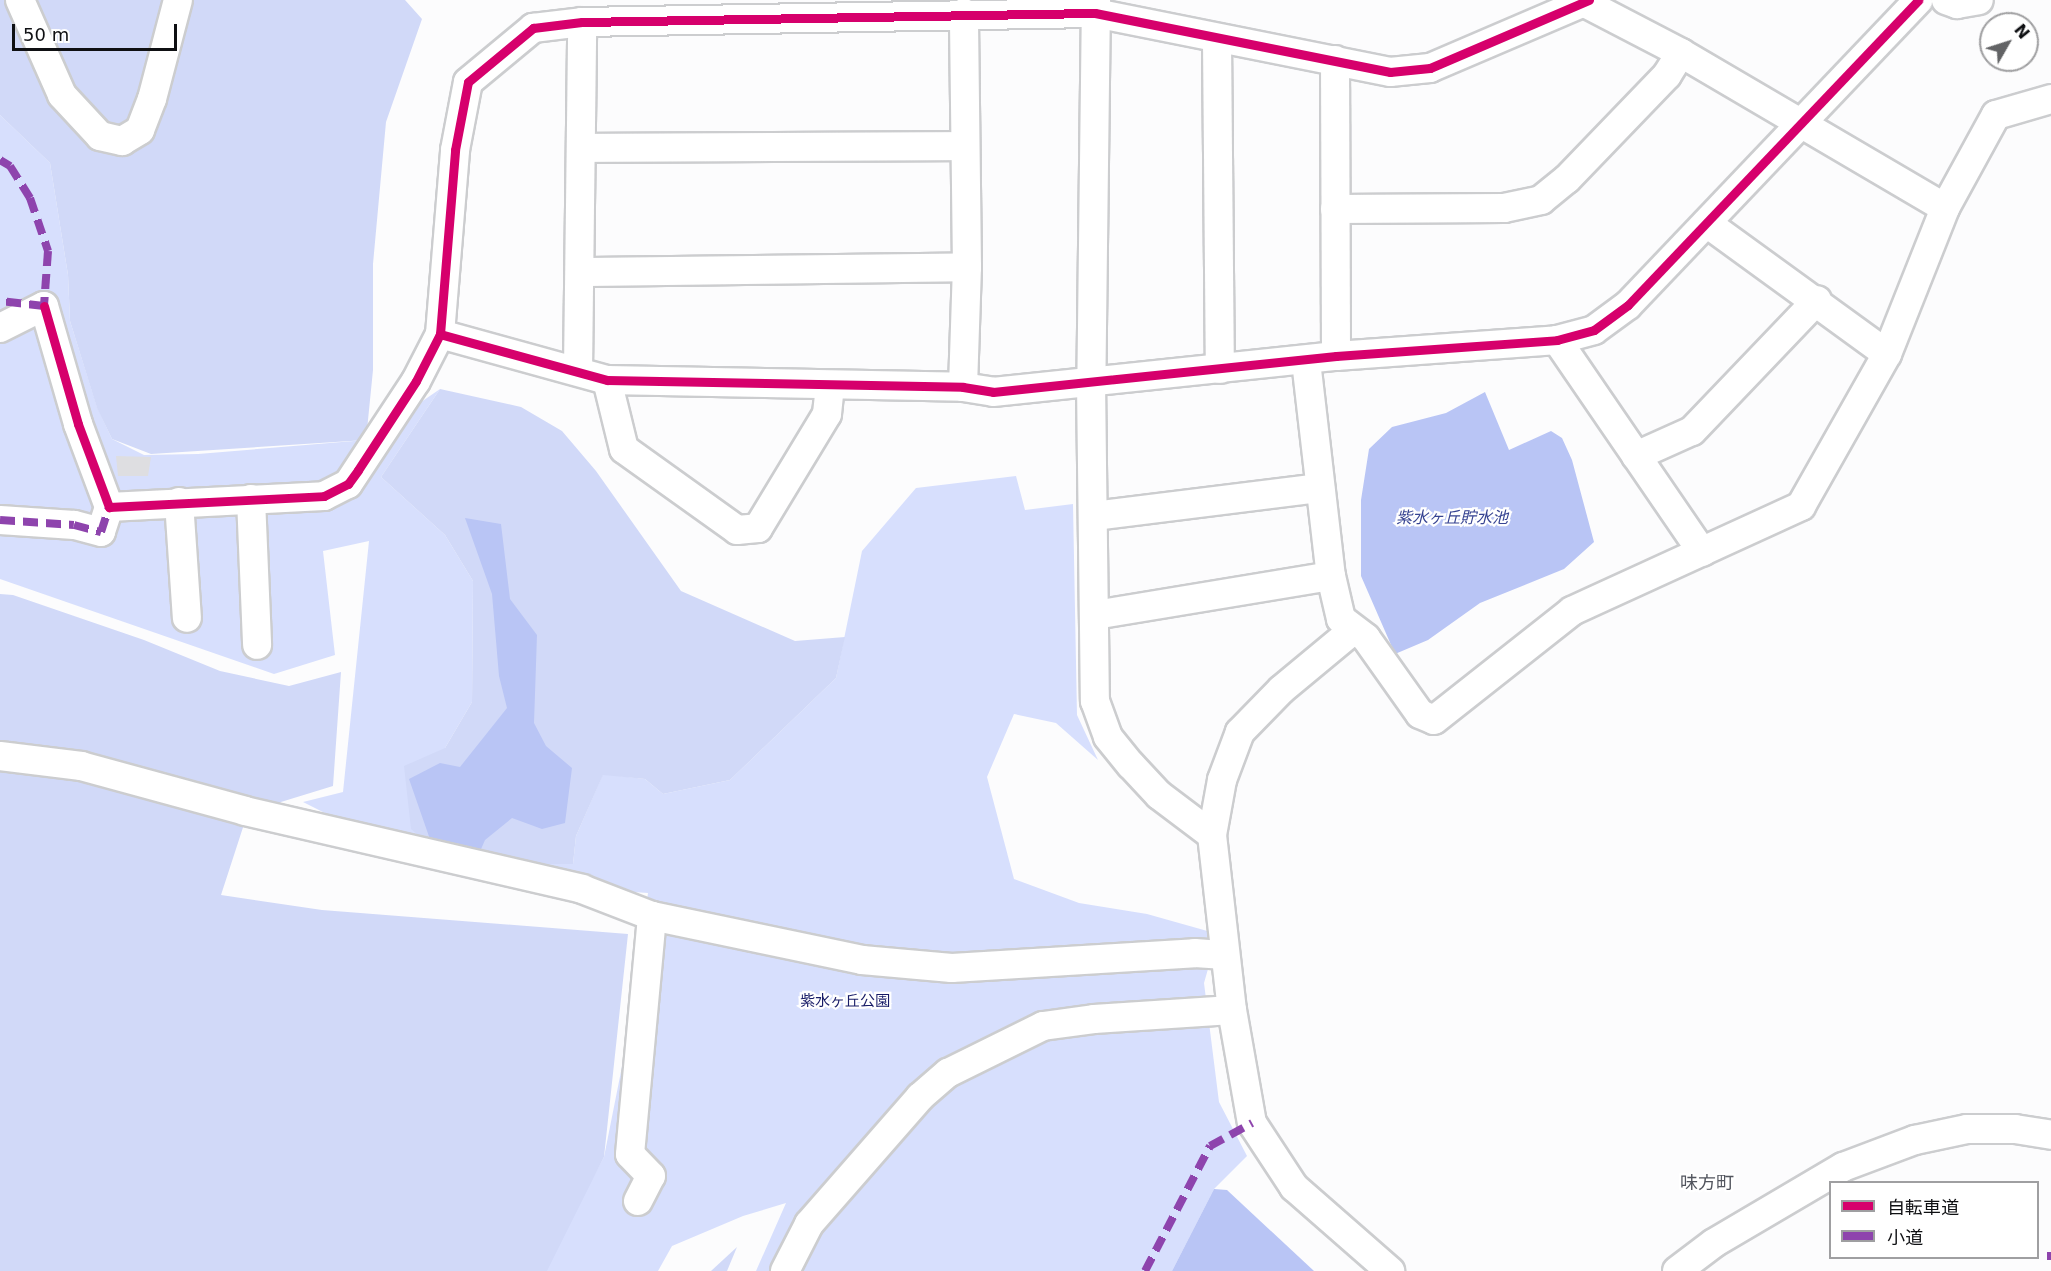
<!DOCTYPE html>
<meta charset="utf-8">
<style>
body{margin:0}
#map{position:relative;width:2051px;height:1271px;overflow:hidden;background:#fcfcfd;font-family:"DejaVu Sans","Noto Sans JP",sans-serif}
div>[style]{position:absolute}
.green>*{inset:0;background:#d7dffd}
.forest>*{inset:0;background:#d1d9f8}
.water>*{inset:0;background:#b9c5f5}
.building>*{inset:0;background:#dedee1}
.roads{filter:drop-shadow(2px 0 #cccdcf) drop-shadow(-2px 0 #cccdcf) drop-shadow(0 2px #cccdcf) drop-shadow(0 -2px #cccdcf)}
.minor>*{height:28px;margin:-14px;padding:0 14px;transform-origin:14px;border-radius:14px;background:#fff}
.quiet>*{height:8px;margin-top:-4px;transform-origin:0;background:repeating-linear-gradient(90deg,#8e44ad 0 15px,transparent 0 23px)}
.cycleway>*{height:9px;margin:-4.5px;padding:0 4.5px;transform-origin:4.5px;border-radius:4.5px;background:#d6006c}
span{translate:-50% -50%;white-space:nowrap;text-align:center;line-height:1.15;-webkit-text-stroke:4.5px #fff;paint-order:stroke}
.park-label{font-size:15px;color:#181c67}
.water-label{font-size:16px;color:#374492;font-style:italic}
.quarter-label{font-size:18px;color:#52555e}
.legend{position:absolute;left:1829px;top:1181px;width:210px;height:78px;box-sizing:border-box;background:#fff;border:2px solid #9f9fa1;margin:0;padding:8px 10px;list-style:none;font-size:18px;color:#0f1013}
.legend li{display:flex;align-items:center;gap:12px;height:30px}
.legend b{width:30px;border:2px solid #9f9fa1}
.north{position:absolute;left:1979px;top:12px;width:60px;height:60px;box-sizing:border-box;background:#fff;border:2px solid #9f9fa1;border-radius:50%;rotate:51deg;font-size:16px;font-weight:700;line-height:24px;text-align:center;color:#0f1013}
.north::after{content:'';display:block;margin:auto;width:21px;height:27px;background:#626365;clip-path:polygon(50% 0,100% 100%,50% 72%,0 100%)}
.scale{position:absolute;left:12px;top:24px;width:165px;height:27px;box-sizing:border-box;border:3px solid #0f1013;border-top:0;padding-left:8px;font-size:18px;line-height:21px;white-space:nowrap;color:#0f1013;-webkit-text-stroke:4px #fff;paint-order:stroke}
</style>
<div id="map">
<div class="green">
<div style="clip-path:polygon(0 115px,50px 163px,68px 275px,70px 321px,97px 407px,112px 439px,144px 455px,198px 454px,366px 440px,440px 389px,381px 477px,445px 535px,473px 581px,472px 702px,445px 748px,573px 864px,576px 836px,603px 774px,645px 779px,663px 794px,730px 780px,836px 678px,862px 551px,916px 488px,1016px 476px,1025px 510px,1073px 504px,1077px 715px,1098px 760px,1056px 723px,1014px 714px,987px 777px,1014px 879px,1079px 903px,1147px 914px,1218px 934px,1204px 983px,1219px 1102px,1247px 1156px,1214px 1189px,1172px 1271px,756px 1271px,786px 1203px,743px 1216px,672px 1246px,658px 1271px,543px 1271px,604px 1157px,631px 1021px,648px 893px,618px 891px,410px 856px,303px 802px,343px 792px,369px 541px,323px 551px,335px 655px,274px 674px,0 579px)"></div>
</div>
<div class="forest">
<div style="clip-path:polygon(0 0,405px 0,422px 19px,386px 122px,373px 264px,373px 370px,366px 440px,151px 454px,112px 439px,97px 408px,70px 321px,68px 275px,50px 163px,0 115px)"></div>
<div style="clip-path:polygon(440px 389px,521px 407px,562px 431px,596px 471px,681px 591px,795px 641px,845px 637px,836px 678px,730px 780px,663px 794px,645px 779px,603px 775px,576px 836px,573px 864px,548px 864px,433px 848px,411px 829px,404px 766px,445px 748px,472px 702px,473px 581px,445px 535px,381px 477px)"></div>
<div style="clip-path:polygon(0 594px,13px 595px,144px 640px,220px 671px,289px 686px,341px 672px,333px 786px,248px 812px,221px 895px,322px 910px,628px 934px,604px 1157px,547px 1271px,0 1271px)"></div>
<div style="clip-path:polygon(737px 1247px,727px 1271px,711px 1271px)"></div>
</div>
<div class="water">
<div style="clip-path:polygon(1485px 392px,1509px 450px,1551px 431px,1562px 438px,1572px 460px,1594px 542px,1564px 569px,1480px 603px,1428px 640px,1395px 654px,1361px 576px,1361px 500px,1369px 449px,1392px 427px,1446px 413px)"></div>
<div style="clip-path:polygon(465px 518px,501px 524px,510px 599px,537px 635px,534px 723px,546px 746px,572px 768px,565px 823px,542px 829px,512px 818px,485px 840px,478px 856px,433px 848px,409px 779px,440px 763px,460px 767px,507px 708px,499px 676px,492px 594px)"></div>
<div style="clip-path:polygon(1214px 1189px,1227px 1190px,1314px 1271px,1172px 1271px)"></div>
</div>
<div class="building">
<div style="clip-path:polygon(116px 456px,151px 457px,148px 476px,118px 476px)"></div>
</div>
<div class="roads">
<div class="minor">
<div style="left:20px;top:0;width:104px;rotate:66.1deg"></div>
<div style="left:62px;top:95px;width:56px;rotate:47.2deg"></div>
<div style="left:100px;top:136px;width:23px;rotate:13deg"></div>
<div style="left:122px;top:141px;width:21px;rotate:-31deg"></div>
<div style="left:140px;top:130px;width:33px;rotate:-69deg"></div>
<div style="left:152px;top:99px;width:102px;rotate:-75.3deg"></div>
<div style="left:1096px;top:0;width:382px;rotate:90.7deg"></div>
<div style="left:1091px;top:382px;width:319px;rotate:89.3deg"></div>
<div style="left:1095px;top:701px;width:38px;rotate:70deg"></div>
<div style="left:1108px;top:737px;width:36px;rotate:51deg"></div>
<div style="left:1131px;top:765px;width:41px;rotate:47deg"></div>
<div style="left:1159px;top:795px;width:66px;rotate:37deg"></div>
<div style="left:1946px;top:0;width:12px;rotate:20deg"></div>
<div style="left:1957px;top:4px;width:22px;rotate:-10deg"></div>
<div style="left:1587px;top:4px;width:106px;rotate:27.5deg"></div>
<div style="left:1681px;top:53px;width:306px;rotate:30.4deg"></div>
<div style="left:1217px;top:40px;width:329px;rotate:89.5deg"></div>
<div style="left:1335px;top:60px;width:296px;rotate:89.8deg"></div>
<div style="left:581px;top:148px;width:384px;rotate:-0.3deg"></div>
<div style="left:1335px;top:209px;width:169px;rotate:-0.3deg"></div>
<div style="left:1504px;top:208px;width:38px;rotate:-12deg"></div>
<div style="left:1541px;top:200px;width:33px;rotate:-39deg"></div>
<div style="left:1567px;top:179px;width:144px;rotate:-46.1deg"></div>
<div style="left:1667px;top:75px;width:26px;rotate:-58deg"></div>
<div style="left:1708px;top:224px;width:221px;rotate:36deg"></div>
<div style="left:582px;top:272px;width:385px;rotate:-0.7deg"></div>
<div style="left:0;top:328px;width:49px;rotate:-26.6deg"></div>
<div style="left:44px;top:306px;width:123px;rotate:73.9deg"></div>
<div style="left:78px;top:424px;width:89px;rotate:69.5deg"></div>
<div style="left:109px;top:507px;width:26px;rotate:108deg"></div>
<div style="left:101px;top:532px;width:28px;rotate:-165deg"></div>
<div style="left:74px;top:525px;width:74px;rotate:-176.1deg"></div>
<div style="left:440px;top:334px;width:173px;rotate:15.4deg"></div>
<div style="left:607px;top:380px;width:356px;rotate:1.1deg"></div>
<div style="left:963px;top:387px;width:30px;rotate:9deg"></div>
<div style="left:993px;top:392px;width:345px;rotate:-6deg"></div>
<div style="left:1336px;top:356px;width:222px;rotate:-4.1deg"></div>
<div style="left:1557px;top:340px;width:38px;rotate:-15deg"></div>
<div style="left:1594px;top:330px;width:42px;rotate:-36.3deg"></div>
<div style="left:1628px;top:305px;width:421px;rotate:-46.4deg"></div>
<div style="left:1557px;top:340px;width:257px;rotate:55.6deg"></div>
<div style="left:1306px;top:361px;width:216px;rotate:83.4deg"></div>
<div style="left:1331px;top:576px;width:44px;rotate:76.9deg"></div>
<div style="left:1341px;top:619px;width:31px;rotate:37deg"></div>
<div style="left:1366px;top:638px;width:93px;rotate:54.6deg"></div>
<div style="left:1420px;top:714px;width:15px;rotate:23deg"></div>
<div style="left:1434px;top:720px;width:176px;rotate:-38.3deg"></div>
<div style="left:1572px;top:611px;width:252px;rotate:-24.6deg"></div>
<div style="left:1801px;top:506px;width:175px;rotate:-60.5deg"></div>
<div style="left:1887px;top:354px;width:157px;rotate:-68.3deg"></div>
<div style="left:1945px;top:208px;width:106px;rotate:-61.3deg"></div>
<div style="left:1996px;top:115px;width:57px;rotate:-16.2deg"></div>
<div style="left:578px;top:370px;width:348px;rotate:-89.3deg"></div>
<div style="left:607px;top:380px;width:71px;rotate:76.2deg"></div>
<div style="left:624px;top:449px;width:139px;rotate:35.6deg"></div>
<div style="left:737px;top:530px;width:21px;rotate:-5deg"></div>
<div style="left:758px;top:528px;width:133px;rotate:-58.8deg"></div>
<div style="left:827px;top:414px;width:28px;rotate:-84deg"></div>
<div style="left:963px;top:387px;width:120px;rotate:-88.1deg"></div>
<div style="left:967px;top:267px;width:254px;rotate:-90.7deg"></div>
<div style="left:1636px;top:456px;width:61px;rotate:-24.1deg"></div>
<div style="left:1692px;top:431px;width:181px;rotate:-46.3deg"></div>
<div style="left:251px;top:499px;width:146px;rotate:87.6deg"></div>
<div style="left:179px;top:502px;width:116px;rotate:86.1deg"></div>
<div style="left:109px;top:507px;width:215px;rotate:-2.9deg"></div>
<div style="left:324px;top:496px;width:27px;rotate:-27deg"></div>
<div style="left:348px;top:484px;width:123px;rotate:-56.6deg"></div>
<div style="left:416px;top:381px;width:53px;rotate:-62.9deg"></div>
<div style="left:440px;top:334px;width:185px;rotate:-85.3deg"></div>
<div style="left:455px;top:150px;width:69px;rotate:-79.2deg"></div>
<div style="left:468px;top:82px;width:85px;rotate:-39.7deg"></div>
<div style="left:533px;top:28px;width:49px;rotate:-7deg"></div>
<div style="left:582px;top:22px;width:513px;rotate:-1.01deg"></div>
<div style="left:1095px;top:13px;width:301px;rotate:11.3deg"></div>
<div style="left:1390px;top:72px;width:40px;rotate:-5.7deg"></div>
<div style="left:1430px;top:68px;width:173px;rotate:-23.2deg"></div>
<div style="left:1094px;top:516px;width:228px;rotate:-7.1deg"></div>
<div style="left:1095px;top:615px;width:239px;rotate:-9.4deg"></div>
<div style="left:1352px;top:631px;width:92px;rotate:140.3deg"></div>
<div style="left:1281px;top:690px;width:59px;rotate:134.3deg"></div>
<div style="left:1240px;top:732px;width:51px;rotate:110.6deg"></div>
<div style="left:1222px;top:780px;width:56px;rotate:100.3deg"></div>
<div style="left:1212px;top:835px;width:176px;rotate:83.5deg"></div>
<div style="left:1232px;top:1010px;width:115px;rotate:80deg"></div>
<div style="left:1252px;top:1123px;width:77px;rotate:56.7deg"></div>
<div style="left:1294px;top:1187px;width:128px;rotate:41.2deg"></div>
<div style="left:0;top:756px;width:82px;rotate:7deg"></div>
<div style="left:81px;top:766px;width:170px;rotate:15.3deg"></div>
<div style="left:245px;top:811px;width:346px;rotate:13deg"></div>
<div style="left:582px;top:889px;width:75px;rotate:21.1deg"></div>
<div style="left:652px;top:916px;width:215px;rotate:11.8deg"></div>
<div style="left:862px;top:960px;width:90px;rotate:5.1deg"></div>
<div style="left:952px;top:968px;width:243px;rotate:-3.5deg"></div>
<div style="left:1195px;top:953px;width:30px;rotate:4deg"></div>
<div style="left:638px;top:1201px;width:28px;rotate:-63deg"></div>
<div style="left:651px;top:1176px;width:30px;rotate:-134deg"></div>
<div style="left:630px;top:1154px;width:239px;rotate:-84.7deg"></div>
<div style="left:785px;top:1271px;width:53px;rotate:-62.9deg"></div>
<div style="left:809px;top:1224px;width:169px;rotate:-48.8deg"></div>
<div style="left:920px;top:1097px;width:37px;rotate:-41deg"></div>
<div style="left:948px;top:1073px;width:106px;rotate:-26.3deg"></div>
<div style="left:1043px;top:1026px;width:51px;rotate:-7.8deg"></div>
<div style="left:1094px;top:1019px;width:138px;rotate:-3.7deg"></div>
<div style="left:1677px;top:1271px;width:46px;rotate:-37.1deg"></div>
<div style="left:1714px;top:1243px;width:150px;rotate:-30.5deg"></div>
<div style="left:1843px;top:1167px;width:77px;rotate:-20.6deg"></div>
<div style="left:1915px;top:1140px;width:53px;rotate:-11.9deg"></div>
<div style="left:1967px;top:1129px;width:48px"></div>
<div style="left:2015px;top:1129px;width:36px;rotate:9deg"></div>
</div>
</div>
<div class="quiet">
<div style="left:0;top:160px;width:12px;rotate:31deg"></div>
<div style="left:10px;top:166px;width:38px;rotate:58deg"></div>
<div style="left:30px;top:198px;width:56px;rotate:71.2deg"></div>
<div style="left:48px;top:251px;width:55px;rotate:94.2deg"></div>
<div style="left:44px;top:306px;width:44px;rotate:-173.5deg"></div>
<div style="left:0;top:520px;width:74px;rotate:3.9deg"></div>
<div style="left:74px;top:525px;width:28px;rotate:15deg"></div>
<div style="left:101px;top:532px;width:26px;rotate:-72deg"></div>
<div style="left:2051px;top:1252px;width:8px;rotate:90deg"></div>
<div style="left:1145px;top:1271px;width:141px;rotate:-62.5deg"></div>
<div style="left:1210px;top:1146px;width:48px;rotate:-28.7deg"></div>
</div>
<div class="cycleway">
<div style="left:44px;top:306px;width:123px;rotate:73.9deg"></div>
<div style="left:78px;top:424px;width:89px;rotate:69.5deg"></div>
<div style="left:109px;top:507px;width:215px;rotate:-2.9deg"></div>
<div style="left:324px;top:496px;width:27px;rotate:-27deg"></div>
<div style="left:348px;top:484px;width:17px;rotate:-54deg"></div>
<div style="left:358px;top:470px;width:106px;rotate:-56.9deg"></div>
<div style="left:416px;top:381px;width:53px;rotate:-62.9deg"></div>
<div style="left:440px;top:334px;width:185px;rotate:-85.3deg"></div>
<div style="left:455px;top:150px;width:69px;rotate:-79.2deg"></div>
<div style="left:468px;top:82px;width:85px;rotate:-39.7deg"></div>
<div style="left:533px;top:28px;width:49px;rotate:-7deg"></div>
<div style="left:582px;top:22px;width:513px;rotate:-1.01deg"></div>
<div style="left:1095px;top:13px;width:301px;rotate:11.3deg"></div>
<div style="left:1390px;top:72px;width:40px;rotate:-5.7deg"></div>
<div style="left:1430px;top:68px;width:173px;rotate:-23.2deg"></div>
<div style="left:440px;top:334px;width:173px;rotate:15.4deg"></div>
<div style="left:607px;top:380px;width:356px;rotate:1.1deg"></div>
<div style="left:963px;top:387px;width:30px;rotate:9deg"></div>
<div style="left:993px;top:392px;width:345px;rotate:-6deg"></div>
<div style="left:1336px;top:356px;width:222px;rotate:-4.1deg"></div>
<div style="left:1557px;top:340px;width:38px;rotate:-15deg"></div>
<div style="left:1594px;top:330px;width:42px;rotate:-36.3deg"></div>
<div style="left:1628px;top:305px;width:421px;rotate:-46.4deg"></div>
</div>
<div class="park-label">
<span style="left:845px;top:1002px">紫水ヶ丘公園</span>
</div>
<div class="water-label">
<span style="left:1452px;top:518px">紫水ヶ丘貯水池</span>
</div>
<div class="quarter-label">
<span style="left:1707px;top:1183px">味方町</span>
</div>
<ul class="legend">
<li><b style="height:8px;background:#d6006c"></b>自転車道</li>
<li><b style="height:8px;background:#8e44ad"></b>小道</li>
</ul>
<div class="north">N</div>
<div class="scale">50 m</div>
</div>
